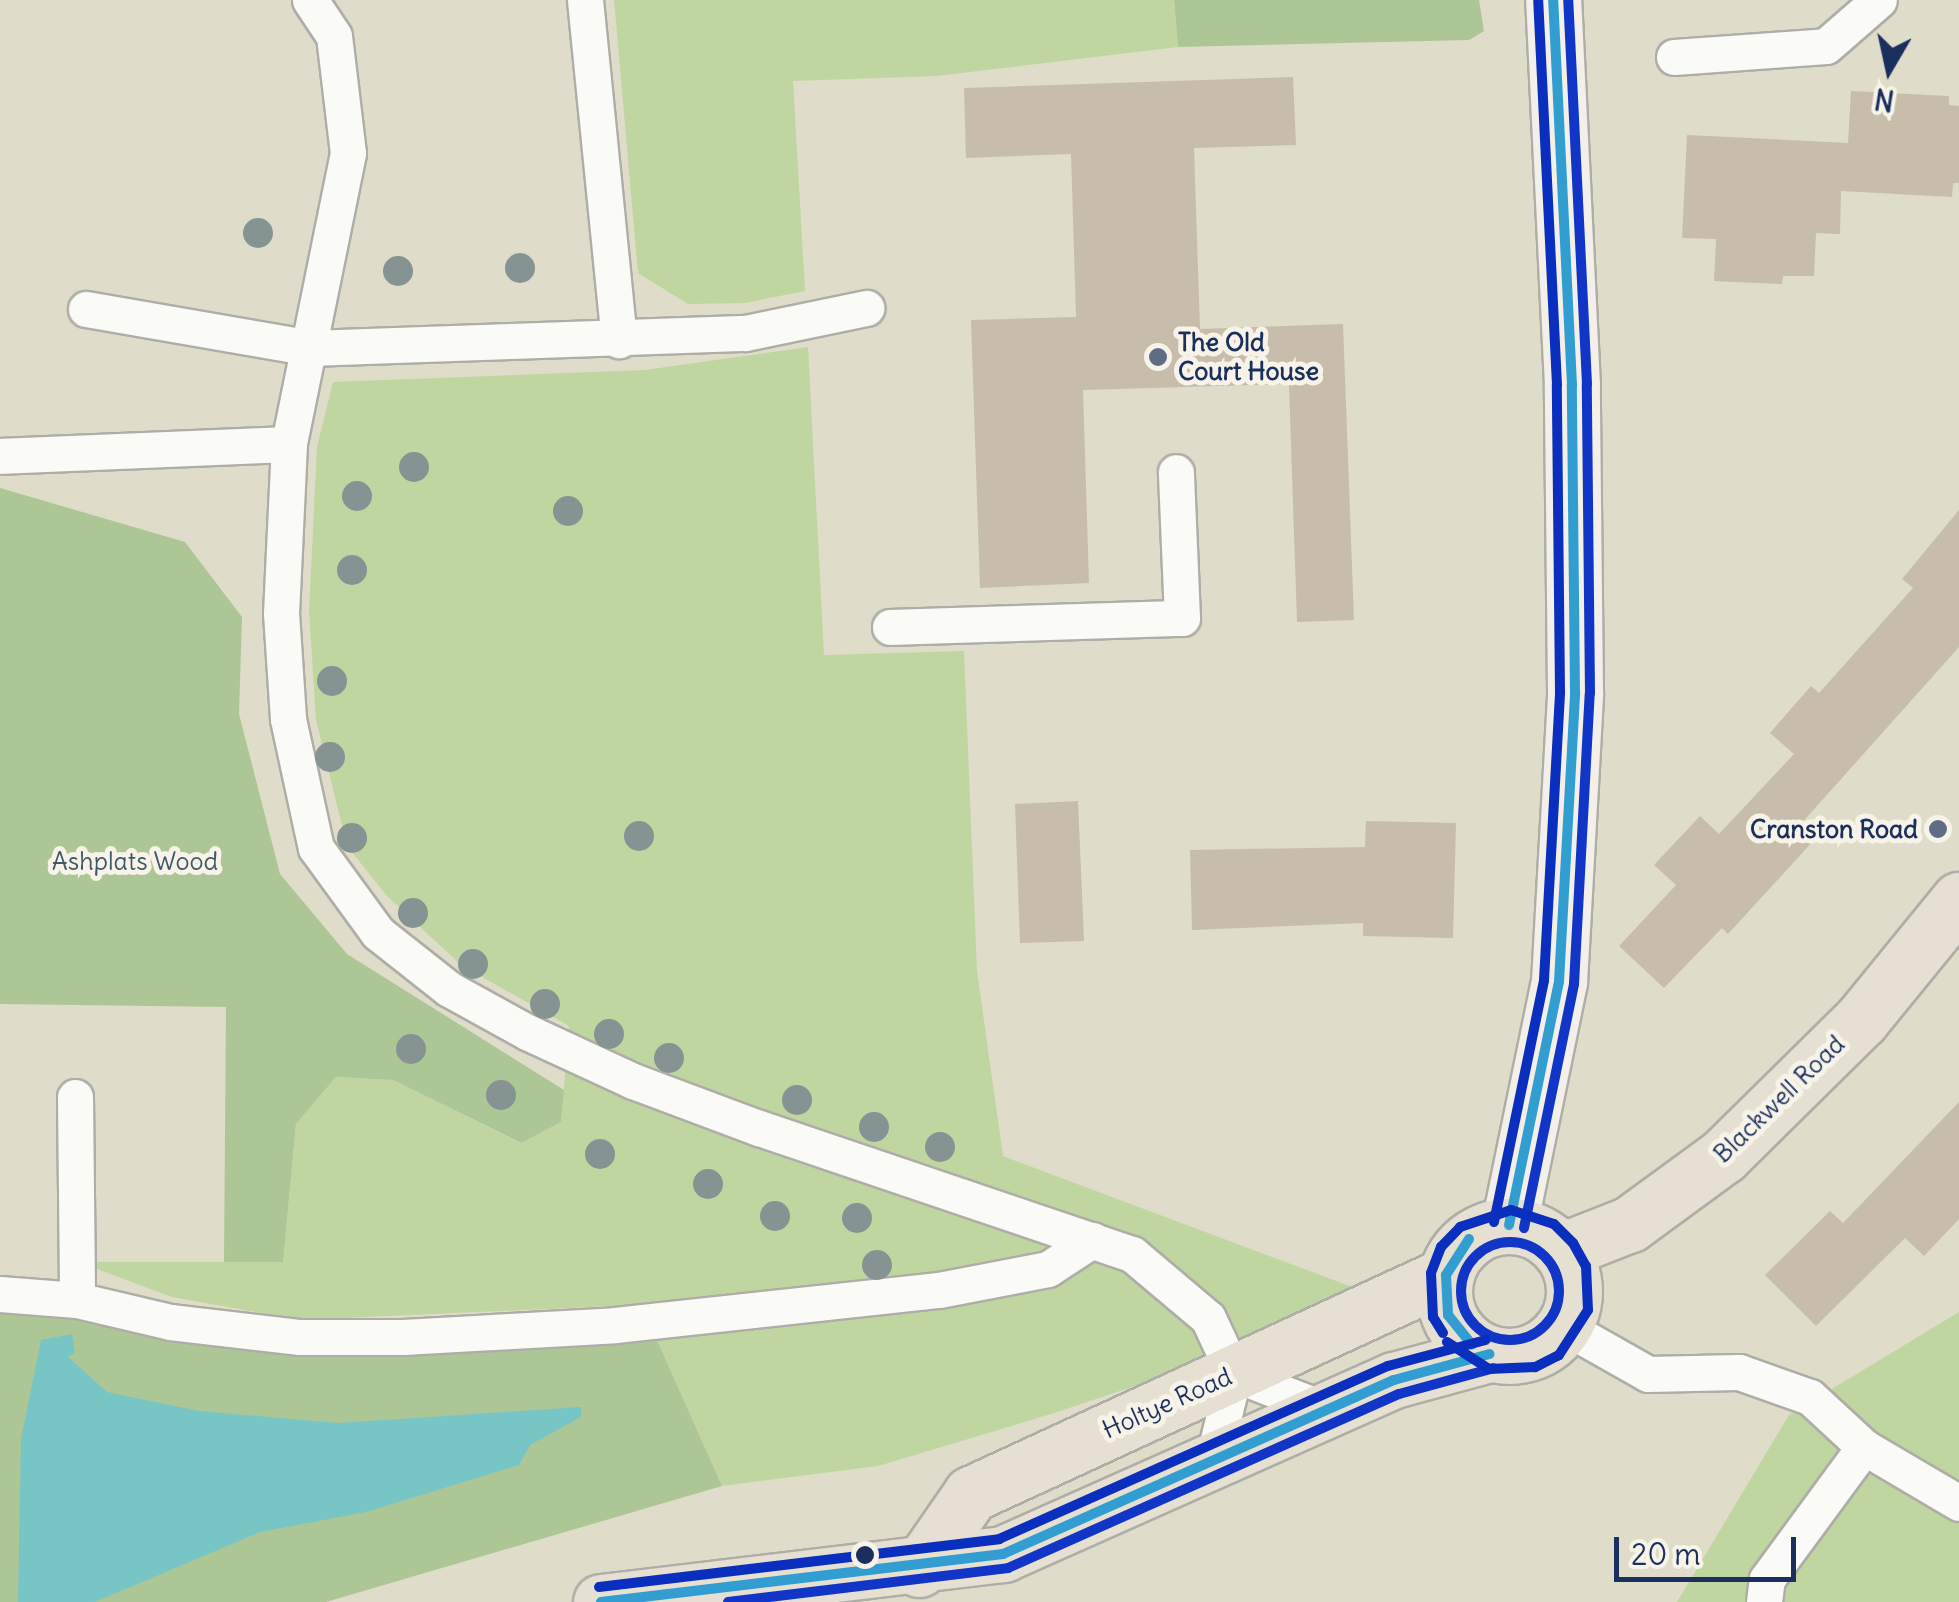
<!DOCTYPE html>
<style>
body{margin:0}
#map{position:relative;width:1959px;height:1602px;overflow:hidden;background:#dfdcc9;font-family:Delius,sans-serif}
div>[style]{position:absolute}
.green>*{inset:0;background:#c0d6a0}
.forest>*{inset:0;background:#adc696}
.water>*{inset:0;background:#78c5c5}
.building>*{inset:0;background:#c8bcab}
.roads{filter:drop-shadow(2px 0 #aeaea7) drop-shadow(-2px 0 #aeaea7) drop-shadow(0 2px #aeaea7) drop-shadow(0 -2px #aeaea7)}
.lane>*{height:35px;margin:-17.5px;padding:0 17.5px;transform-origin:17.5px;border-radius:17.5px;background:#fafaf7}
.secondary>*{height:55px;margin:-27.5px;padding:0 27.5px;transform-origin:27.5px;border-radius:27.5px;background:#f2f0e8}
.primary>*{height:55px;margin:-27.5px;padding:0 27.5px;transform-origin:27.5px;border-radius:27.5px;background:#e6e0d2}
.primary>.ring{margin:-27.5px;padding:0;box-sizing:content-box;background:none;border:55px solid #e6e0d2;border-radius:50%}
.bus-1>*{height:10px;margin:-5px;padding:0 5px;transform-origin:5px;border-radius:5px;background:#329dd1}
.bus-2>*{height:10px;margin:-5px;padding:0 5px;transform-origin:5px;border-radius:5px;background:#1135c6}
.bus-2>.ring{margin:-5px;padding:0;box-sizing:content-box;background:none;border:10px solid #1135c6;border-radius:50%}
.bus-3>*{height:10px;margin:-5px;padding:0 5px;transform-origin:5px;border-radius:5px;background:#0a2ebe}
.trees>*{width:30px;height:30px;margin:-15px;border-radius:50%;background:#869393}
.dots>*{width:28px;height:28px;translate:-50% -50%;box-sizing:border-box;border:5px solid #f7f3e8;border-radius:50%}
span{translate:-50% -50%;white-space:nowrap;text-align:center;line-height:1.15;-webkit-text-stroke:10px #f7f3e8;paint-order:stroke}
.poi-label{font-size:25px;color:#1b2f5e;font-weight:700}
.left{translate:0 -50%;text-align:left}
.right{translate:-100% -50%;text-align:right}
.park-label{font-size:25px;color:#3e5866}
.street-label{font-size:25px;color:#1b2f5e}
.north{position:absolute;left:1839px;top:20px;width:100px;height:100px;-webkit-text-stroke:8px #f7f3e8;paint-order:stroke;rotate:189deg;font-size:28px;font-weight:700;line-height:40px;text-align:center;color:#1b2f5e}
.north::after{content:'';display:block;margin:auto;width:35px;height:45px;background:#1b2f5e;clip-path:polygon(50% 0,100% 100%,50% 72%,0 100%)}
.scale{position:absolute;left:1614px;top:1537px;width:182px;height:45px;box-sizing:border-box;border:5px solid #1b2f5e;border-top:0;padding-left:12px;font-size:30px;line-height:35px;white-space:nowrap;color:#1b2f5e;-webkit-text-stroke:8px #f7f3e8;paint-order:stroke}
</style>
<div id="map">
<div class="green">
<div style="clip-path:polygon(614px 0,1174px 0,1178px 47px,937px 76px,793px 81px,805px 291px,745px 303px,688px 304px,638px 273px)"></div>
<div style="clip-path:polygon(808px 347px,824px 655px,964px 651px,977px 971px,1003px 1156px,1355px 1288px,1240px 1351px,1051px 1414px,878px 1466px,722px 1486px,657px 1340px,633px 1305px,300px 1320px,172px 1297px,78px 1262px,283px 1262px,296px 1124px,336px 1077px,393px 1080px,520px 1143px,561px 1122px,569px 1026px,461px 965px,387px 896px,347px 846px,316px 720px,309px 611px,317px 447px,333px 382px,645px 370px)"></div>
<div style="clip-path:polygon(1959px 1312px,1959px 1602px,1677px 1602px,1789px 1415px)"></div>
</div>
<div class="forest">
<div style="clip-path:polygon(1174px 0,1479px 0,1484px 31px,1469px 40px,1178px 47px)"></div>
<div style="clip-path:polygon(0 488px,185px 542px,242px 617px,239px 714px,280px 874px,347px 954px,564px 1090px,561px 1122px,521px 1143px,393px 1080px,336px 1077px,296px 1124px,283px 1262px,224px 1262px,226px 1007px,0 1004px)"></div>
<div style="clip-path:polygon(0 1308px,299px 1353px,408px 1356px,657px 1340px,722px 1486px,326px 1602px,0 1602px)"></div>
</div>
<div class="water">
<div style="clip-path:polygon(72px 1334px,75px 1353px,68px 1357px,107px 1392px,199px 1411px,338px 1423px,581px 1407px,581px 1417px,530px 1445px,519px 1465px,366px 1512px,260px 1532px,95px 1602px,18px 1602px,21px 1439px,41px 1340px)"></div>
</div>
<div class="building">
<div style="clip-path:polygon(1293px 77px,1296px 145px,1194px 148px,1200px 329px,1343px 324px,1354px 620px,1297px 622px,1289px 384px,1083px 390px,1089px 583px,980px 588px,971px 320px,1076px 317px,1071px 154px,966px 158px,964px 88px)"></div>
<div style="clip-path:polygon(1851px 91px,1949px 96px,1949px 105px,1959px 106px,1959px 183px,1953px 183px,1952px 197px,1841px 191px,1840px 234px,1816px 233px,1814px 276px,1783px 276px,1782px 284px,1714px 281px,1716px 239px,1682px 238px,1687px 135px,1848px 143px)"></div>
<div style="clip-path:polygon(1959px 510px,1959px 647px,1800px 825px,1815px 839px,1728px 934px,1722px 928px,1664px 988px,1619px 946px,1676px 885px,1654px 865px,1700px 816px,1719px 834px,1794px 754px,1770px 733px,1811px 686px,1819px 693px,1913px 588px,1902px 579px)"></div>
<div style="clip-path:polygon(1078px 801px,1084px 941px,1020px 943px,1015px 804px)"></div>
<div style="clip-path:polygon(1366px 821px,1456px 823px,1453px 938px,1363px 936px,1363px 923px,1192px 930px,1190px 850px,1365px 847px)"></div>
<div style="clip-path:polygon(1959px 1102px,1959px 1219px,1924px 1256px,1905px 1238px,1816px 1326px,1765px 1275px,1830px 1211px,1843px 1223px)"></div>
</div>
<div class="roads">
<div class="lane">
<div style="left:310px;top:0;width:43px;rotate:56.3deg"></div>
<div style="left:334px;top:36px;width:118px;rotate:83.2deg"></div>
<div style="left:348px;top:153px;width:297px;rotate:101.5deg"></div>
<div style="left:289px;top:444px;width:169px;rotate:92.7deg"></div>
<div style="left:281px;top:613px;width:106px;rotate:86.2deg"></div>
<div style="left:288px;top:719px;width:132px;rotate:77.8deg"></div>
<div style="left:316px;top:848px;width:105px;rotate:53.9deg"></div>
<div style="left:378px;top:933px;width:90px;rotate:38.3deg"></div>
<div style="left:449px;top:989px;width:89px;rotate:28.9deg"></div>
<div style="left:527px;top:1032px;width:117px;rotate:24.8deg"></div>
<div style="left:633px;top:1081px;width:134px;rotate:20.5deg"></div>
<div style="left:759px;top:1128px;width:394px;rotate:18.7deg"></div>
<div style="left:1132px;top:1254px;width:99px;rotate:40.1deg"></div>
<div style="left:1208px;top:1318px;width:62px;rotate:65.1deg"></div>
<div style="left:1234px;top:1374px;width:89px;rotate:103.7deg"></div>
<div style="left:585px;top:0;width:342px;rotate:84.3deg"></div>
<div style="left:1674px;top:57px;width:152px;rotate:-4.1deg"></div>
<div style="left:1826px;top:46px;width:70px;rotate:-41deg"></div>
<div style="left:86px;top:309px;width:229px;rotate:9.8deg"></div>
<div style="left:312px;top:348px;width:433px;rotate:-2deg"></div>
<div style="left:745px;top:333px;width:124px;rotate:-11.7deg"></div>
<div style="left:0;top:456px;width:289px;rotate:-2.4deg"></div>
<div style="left:890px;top:627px;width:292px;rotate:-1.8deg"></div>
<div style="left:1182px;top:618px;width:146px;rotate:-92.4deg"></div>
<div style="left:75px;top:1097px;width:203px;rotate:89.4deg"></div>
<div style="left:0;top:1294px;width:77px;rotate:4.5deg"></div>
<div style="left:77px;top:1300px;width:96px;rotate:13.3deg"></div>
<div style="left:170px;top:1322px;width:131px;rotate:6.6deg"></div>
<div style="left:300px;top:1337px;width:103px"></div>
<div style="left:403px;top:1337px;width:212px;rotate:-3.2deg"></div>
<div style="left:615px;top:1325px;width:326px;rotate:-6.2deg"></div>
<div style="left:939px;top:1290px;width:111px;rotate:-10.9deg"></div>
<div style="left:1048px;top:1269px;width:53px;rotate:-33.4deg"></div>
<div style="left:1565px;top:1327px;width:95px;rotate:29.5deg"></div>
<div style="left:1648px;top:1374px;width:91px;rotate:-1.3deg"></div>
<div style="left:1739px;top:1372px;width:75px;rotate:19.4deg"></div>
<div style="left:1810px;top:1397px;width:74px;rotate:42.8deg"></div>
<div style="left:1864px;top:1447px;width:110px;rotate:30.5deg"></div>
<div style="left:1234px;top:1374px;width:100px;rotate:21.2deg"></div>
<div style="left:1764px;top:1602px;width:23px;rotate:-83deg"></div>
<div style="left:1767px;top:1579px;width:164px;rotate:-53.7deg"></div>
</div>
<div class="secondary">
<div style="left:1509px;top:1225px;width:248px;rotate:-78.4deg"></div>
<div style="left:1559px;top:982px;width:290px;rotate:-86.8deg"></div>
<div style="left:1575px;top:692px;width:307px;rotate:-90.6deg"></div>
<div style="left:1572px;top:385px;width:385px;rotate:-92.8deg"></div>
</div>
<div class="primary">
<div class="ring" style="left:1444px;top:1226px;width:75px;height:75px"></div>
<div style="left:1561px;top:1251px;width:74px;rotate:-21.4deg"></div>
<div style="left:1630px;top:1224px;width:115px;rotate:-36.2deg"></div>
<div style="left:1723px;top:1156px;width:194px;rotate:-44.6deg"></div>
<div style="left:1861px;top:1020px;width:155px;rotate:-50.8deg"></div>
<div style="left:919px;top:1569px;width:91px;rotate:-55.3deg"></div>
<div style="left:971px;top:1494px;width:523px;rotate:-24.75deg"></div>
<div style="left:601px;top:1602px;width:405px;rotate:-6.8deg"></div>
<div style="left:1003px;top:1554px;width:428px;rotate:-24deg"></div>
<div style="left:1394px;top:1380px;width:99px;rotate:-15.2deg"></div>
</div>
</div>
<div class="bus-1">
<div style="left:1509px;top:1225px;width:248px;rotate:-78.4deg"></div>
<div style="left:1559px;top:982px;width:290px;rotate:-86.8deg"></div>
<div style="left:1575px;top:692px;width:307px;rotate:-90.6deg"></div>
<div style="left:1572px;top:385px;width:385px;rotate:-92.8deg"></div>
<div style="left:1469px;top:1239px;width:43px;rotate:122.6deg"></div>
<div style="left:1446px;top:1275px;width:40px;rotate:87.1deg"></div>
<div style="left:1448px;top:1315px;width:38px;rotate:51deg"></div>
<div style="left:601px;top:1602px;width:405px;rotate:-6.8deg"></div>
<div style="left:1003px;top:1554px;width:428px;rotate:-24deg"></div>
<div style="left:1394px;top:1380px;width:99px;rotate:-15.2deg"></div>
</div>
<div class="bus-2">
<div style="left:1524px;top:1228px;width:249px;rotate:-78.4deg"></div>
<div style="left:1574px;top:984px;width:291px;rotate:-86.9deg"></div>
<div style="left:1590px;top:693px;width:309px;rotate:-90.6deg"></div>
<div style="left:1587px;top:384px;width:384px;rotate:-92.8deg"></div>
<div class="ring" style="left:1461px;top:1242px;width:88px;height:88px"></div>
<div style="left:728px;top:1602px;width:282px;rotate:-6.9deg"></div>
<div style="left:1008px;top:1568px;width:428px;rotate:-24deg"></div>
<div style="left:1399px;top:1394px;width:98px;rotate:-15.3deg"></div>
</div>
<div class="bus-3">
<div style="left:1494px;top:1222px;width:247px;rotate:-78.3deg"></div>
<div style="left:1544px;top:980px;width:288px;rotate:-86.8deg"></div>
<div style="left:1560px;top:692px;width:307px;rotate:-90.6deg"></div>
<div style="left:1557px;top:385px;width:384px;rotate:-92.8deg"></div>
<div style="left:1443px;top:1333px;width:19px;rotate:-122deg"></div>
<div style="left:1433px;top:1317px;width:44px;rotate:-92.6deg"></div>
<div style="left:1431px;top:1273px;width:28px;rotate:-69deg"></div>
<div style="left:1441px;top:1247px;width:28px;rotate:-46deg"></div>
<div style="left:1460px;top:1227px;width:54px;rotate:-18.4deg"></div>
<div style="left:1511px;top:1210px;width:45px;rotate:18deg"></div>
<div style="left:1554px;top:1224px;width:27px;rotate:45deg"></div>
<div style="left:1573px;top:1243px;width:26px;rotate:61deg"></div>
<div style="left:1586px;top:1266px;width:44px;rotate:87.4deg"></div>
<div style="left:1588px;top:1310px;width:54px;rotate:122.8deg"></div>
<div style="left:1559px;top:1355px;width:27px;rotate:153deg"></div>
<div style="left:1535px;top:1367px;width:46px;rotate:177.5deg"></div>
<div style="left:1489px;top:1369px;width:50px;rotate:-147.3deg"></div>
<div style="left:599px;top:1587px;width:403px;rotate:-6.8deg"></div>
<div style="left:999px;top:1539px;width:426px;rotate:-24deg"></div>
<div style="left:1388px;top:1366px;width:101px;rotate:-14.9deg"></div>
</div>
<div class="trees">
<div style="left:258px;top:233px"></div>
<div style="left:520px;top:268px"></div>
<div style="left:398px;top:271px"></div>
<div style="left:414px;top:467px"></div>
<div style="left:357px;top:496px"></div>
<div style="left:568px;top:511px"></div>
<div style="left:352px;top:570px"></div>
<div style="left:332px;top:681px"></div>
<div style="left:330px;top:757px"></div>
<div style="left:639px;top:836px"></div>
<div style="left:352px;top:838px"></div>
<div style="left:413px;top:913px"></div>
<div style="left:473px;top:964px"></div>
<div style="left:545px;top:1004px"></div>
<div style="left:609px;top:1034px"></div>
<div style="left:411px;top:1049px"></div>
<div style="left:669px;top:1058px"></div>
<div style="left:501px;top:1095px"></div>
<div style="left:797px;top:1100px"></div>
<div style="left:874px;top:1127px"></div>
<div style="left:940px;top:1147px"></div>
<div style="left:600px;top:1154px"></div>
<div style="left:708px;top:1184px"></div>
<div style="left:775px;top:1216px"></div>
<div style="left:857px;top:1218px"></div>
<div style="left:877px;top:1265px"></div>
</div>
<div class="dots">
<div style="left:1158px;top:357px;background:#606c83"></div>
<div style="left:1938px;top:829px;background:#606c83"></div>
<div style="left:865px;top:1555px;background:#1b2f5e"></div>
</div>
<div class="poi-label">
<span class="left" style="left:1178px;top:357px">The Old<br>Court House</span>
<span class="right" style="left:1918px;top:829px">Cranston Road</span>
</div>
<div class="park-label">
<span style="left:135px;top:861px">Ashplats Wood</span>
</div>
<div class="street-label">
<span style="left:1779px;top:1099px;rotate:-44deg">Blackwell Road</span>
<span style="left:1167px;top:1403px;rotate:-24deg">Holtye Road</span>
</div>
<div class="north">N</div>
<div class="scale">20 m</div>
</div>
